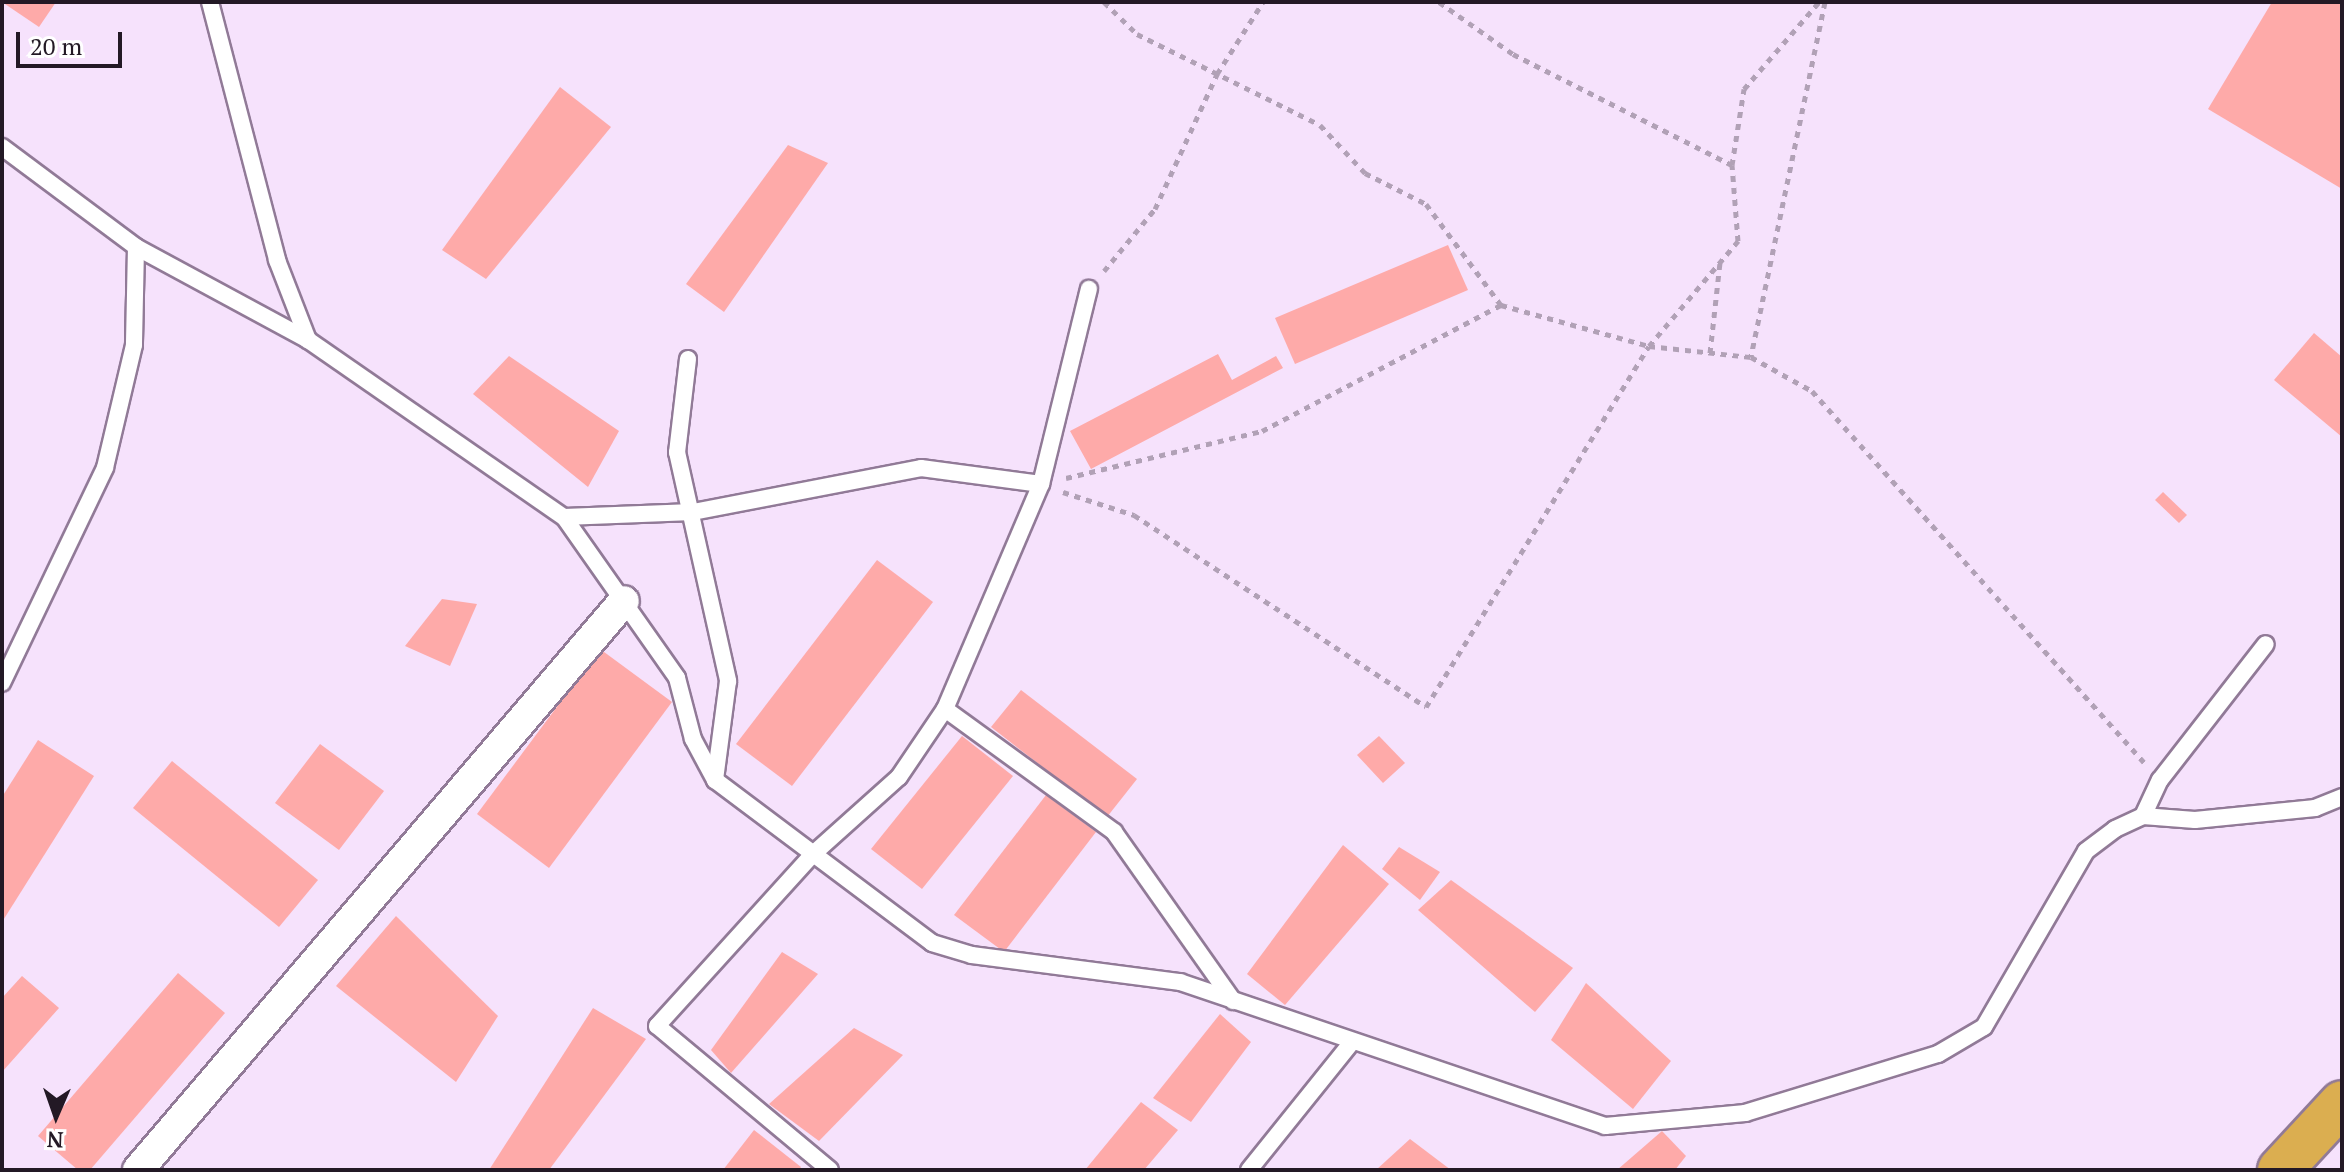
<!DOCTYPE html>
<style>
body{margin:0}
#map{position:relative;width:2344px;height:1172px;overflow:hidden;background:#f6e2fc;font-family:"PT Serif",serif}
div>[style]{position:absolute}
.building>*{inset:0;background:#feaaa9}
.path>*{height:5px;margin-top:-2.5px;transform-origin:0;background:repeating-linear-gradient(90deg,#b1a1b6 0 6px,transparent 0 12px)}
.roads{filter:drop-shadow(2px 0 #917a97) drop-shadow(-2px 0 #917a97) drop-shadow(0 2px #917a97) drop-shadow(0 -2px #917a97)}
.service>*{height:16px;margin:-8px;padding:0 8px;transform-origin:8px;border-radius:8px;background:#fff}
.minor>*{height:30px;margin:-15px;padding:0 15px;transform-origin:15px;border-radius:15px;background:#fff}
.trunk>*{height:44px;margin:-22px;padding:0 22px;transform-origin:22px;border-radius:22px;background:#dbae50}
span{translate:-50% -50%;white-space:nowrap;text-align:center;line-height:1.15;-webkit-text-stroke:6px #fff;paint-order:stroke}
.frame{position:absolute;inset:0;border:4px solid #231925;pointer-events:none}
.north{position:absolute;left:16px;top:1076px;width:80px;height:80px;-webkit-text-stroke:6px #fff;paint-order:stroke;rotate:182deg;font-size:22px;font-weight:700;line-height:32px;text-align:center;color:#231925}
.north::after{content:'';display:block;margin:auto;width:28px;height:36px;background:#231925;clip-path:polygon(50% 0,100% 100%,50% 72%,0 100%)}
.scale{position:absolute;left:16px;top:32px;width:106px;height:36px;box-sizing:border-box;border:4px solid #231925;border-top:0;padding-left:10px;font-size:24px;line-height:28px;white-space:nowrap;color:#231925;-webkit-text-stroke:6px #fff;paint-order:stroke}
</style>
<div id="map">
<div class="building">
<div style="clip-path:polygon(2px 2px,56px 2px,39px 27px)"></div>
<div style="clip-path:polygon(2272px 2px,2342px 2px,2342px 189px,2208px 109px)"></div>
<div style="clip-path:polygon(560px 87px,611px 127px,486px 279px,442px 250px)"></div>
<div style="clip-path:polygon(788px 145px,828px 163px,724px 312px,686px 284px)"></div>
<div style="clip-path:polygon(1448px 245px,1468px 290px,1295px 364px,1275px 318px)"></div>
<div style="clip-path:polygon(2314px 333px,2342px 357px,2342px 437px,2274px 380px)"></div>
<div style="clip-path:polygon(1218px 354px,1232px 380px,1276px 356px,1283px 368px,1091px 469px,1070px 431px)"></div>
<div style="clip-path:polygon(509px 356px,619px 431px,588px 487px,473px 394px)"></div>
<div style="clip-path:polygon(2163px 492px,2187px 515px,2179px 523px,2155px 500px)"></div>
<div style="clip-path:polygon(877px 560px,933px 602px,792px 786px,736px 744px)"></div>
<div style="clip-path:polygon(442px 599px,477px 604px,450px 666px,405px 646px)"></div>
<div style="clip-path:polygon(600px 649px,672px 702px,549px 868px,477px 814px)"></div>
<div style="clip-path:polygon(1021px 690px,1137px 779px,1107px 817px,991px 727px)"></div>
<div style="clip-path:polygon(962px 736px,1013px 776px,922px 889px,871px 849px)"></div>
<div style="clip-path:polygon(1379px 736px,1405px 763px,1383px 783px,1357px 755px)"></div>
<div style="clip-path:polygon(38px 740px,94px 776px,2px 922px,2px 797px)"></div>
<div style="clip-path:polygon(320px 744px,384px 791px,339px 850px,275px 803px)"></div>
<div style="clip-path:polygon(172px 761px,318px 880px,279px 927px,133px 808px)"></div>
<div style="clip-path:polygon(1046px 795px,1096px 832px,1004px 952px,954px 915px)"></div>
<div style="clip-path:polygon(1343px 845px,1389px 884px,1285px 1005px,1247px 974px)"></div>
<div style="clip-path:polygon(1399px 847px,1440px 872px,1420px 900px,1382px 869px)"></div>
<div style="clip-path:polygon(1451px 880px,1573px 968px,1535px 1012px,1418px 910px)"></div>
<div style="clip-path:polygon(396px 916px,498px 1016px,456px 1082px,336px 986px)"></div>
<div style="clip-path:polygon(782px 952px,818px 974px,731px 1073px,711px 1050px)"></div>
<div style="clip-path:polygon(178px 973px,225px 1013px,90px 1170px,78px 1170px,38px 1136px)"></div>
<div style="clip-path:polygon(22px 976px,59px 1008px,2px 1072px,2px 998px)"></div>
<div style="clip-path:polygon(1586px 983px,1671px 1061px,1633px 1109px,1551px 1040px)"></div>
<div style="clip-path:polygon(593px 1008px,646px 1039px,549px 1170px,489px 1170px)"></div>
<div style="clip-path:polygon(1220px 1014px,1251px 1042px,1191px 1122px,1153px 1098px)"></div>
<div style="clip-path:polygon(854px 1028px,903px 1055px,819px 1141px,769px 1104px)"></div>
<div style="clip-path:polygon(1141px 1102px,1178px 1130px,1144px 1170px,1085px 1170px)"></div>
<div style="clip-path:polygon(754px 1130px,801px 1167px,799px 1170px,723px 1170px)"></div>
<div style="clip-path:polygon(1662px 1131px,1686px 1156px,1675px 1170px,1617px 1170px)"></div>
<div style="clip-path:polygon(1410px 1139px,1451px 1170px,1376px 1170px)"></div>
</div>
<div class="path">
<div style="left:1104px;top:2px;width:46px;rotate:44.1deg"></div>
<div style="left:1137px;top:34px;width:204px;rotate:26.4deg"></div>
<div style="left:1320px;top:125px;width:66px;rotate:46.8deg"></div>
<div style="left:1365px;top:173px;width:68px;rotate:26.9deg"></div>
<div style="left:1426px;top:204px;width:126px;rotate:53.4deg"></div>
<div style="left:1439px;top:2px;width:90px;rotate:35.1deg"></div>
<div style="left:1513px;top:54px;width:246px;rotate:26.9deg"></div>
<div style="left:1825px;top:2px;width:363px;rotate:101.8deg"></div>
<div style="left:1751px;top:357px;width:70px;rotate:29.1deg"></div>
<div style="left:1812px;top:391px;width:498px;rotate:48.2deg"></div>
<div style="left:1104px;top:271px;width:80px;rotate:-50.6deg"></div>
<div style="left:1155px;top:209px;width:149px;rotate:-65.3deg"></div>
<div style="left:1217px;top:74px;width:85px;rotate:-57.4deg"></div>
<div style="left:1710px;top:353px;width:91px;rotate:-83.7deg"></div>
<div style="left:1066px;top:478px;width:202px;rotate:-13.5deg"></div>
<div style="left:1262px;top:431px;width:270px;rotate:-27.8deg"></div>
<div style="left:1501px;top:305px;width:154px;rotate:15.5deg"></div>
<div style="left:1649px;top:346px;width:103px;rotate:6.2deg"></div>
<div style="left:1063px;top:492px;width:75px;rotate:17.9deg"></div>
<div style="left:1134px;top:515px;width:349px;rotate:33.3deg"></div>
<div style="left:1426px;top:707px;width:424px;rotate:-58.3deg"></div>
<div style="left:1649px;top:346px;width:138px;rotate:-49.7deg"></div>
<div style="left:1738px;top:241px;width:76px;rotate:-94.5deg"></div>
<div style="left:1732px;top:165px;width:77px;rotate:-81deg"></div>
<div style="left:1744px;top:89px;width:115px;rotate:-49.2deg"></div>
</div>
<div class="roads">
<div class="service">
<div style="left:210px;top:2px;width:267px;rotate:75.4deg"></div>
<div style="left:277px;top:260px;width:86px;rotate:68.8deg"></div>
<div style="left:2px;top:147px;width:167px;rotate:36.7deg"></div>
<div style="left:136px;top:247px;width:98px;rotate:91.2deg"></div>
<div style="left:134px;top:345px;width:126px;rotate:103.3deg"></div>
<div style="left:105px;top:468px;width:238px;rotate:115.6deg"></div>
<div style="left:136px;top:247px;width:196px;rotate:28.4deg"></div>
<div style="left:308px;top:340px;width:311px;rotate:34.7deg"></div>
<div style="left:564px;top:517px;width:197px;rotate:54.9deg"></div>
<div style="left:677px;top:678px;width:63px;rotate:75.3deg"></div>
<div style="left:693px;top:739px;width:47px;rotate:61.8deg"></div>
<div style="left:715px;top:780px;width:271px;rotate:36.9deg"></div>
<div style="left:932px;top:943px;width:42px;rotate:16.7deg"></div>
<div style="left:972px;top:955px;width:210px;rotate:7.4deg"></div>
<div style="left:1180px;top:982px;width:449px;rotate:18.7deg"></div>
<div style="left:1605px;top:1126px;width:141px;rotate:-5.3deg"></div>
<div style="left:1745px;top:1113px;width:202px;rotate:-17deg"></div>
<div style="left:1938px;top:1054px;width:53px;rotate:-30.4deg"></div>
<div style="left:1984px;top:1027px;width:203px;rotate:-59.9deg"></div>
<div style="left:2086px;top:851px;width:36px;rotate:-37deg"></div>
<div style="left:2115px;top:829px;width:31px;rotate:-25deg"></div>
<div style="left:2143px;top:816px;width:52px;rotate:4.4deg"></div>
<div style="left:2195px;top:820px;width:121px;rotate:-5.7deg"></div>
<div style="left:2315px;top:808px;width:29px;rotate:-22deg"></div>
<div style="left:688px;top:359px;width:94px;rotate:96.7deg"></div>
<div style="left:677px;top:452px;width:235px;rotate:77.4deg"></div>
<div style="left:728px;top:681px;width:100px;rotate:97.5deg"></div>
<div style="left:564px;top:517px;width:129px;rotate:-2.2deg"></div>
<div style="left:693px;top:512px;width:232px;rotate:-10.9deg"></div>
<div style="left:921px;top:468px;width:121px;rotate:7.6deg"></div>
<div style="left:945px;top:709px;width:209px;rotate:36deg"></div>
<div style="left:1114px;top:832px;width:207px;rotate:54.8deg"></div>
<div style="left:2143px;top:816px;width:40px;rotate:-65deg"></div>
<div style="left:2160px;top:780px;width:172px;rotate:-52.1deg"></div>
<div style="left:830px;top:1170px;width:225px;rotate:-140.2deg"></div>
<div style="left:657px;top:1026px;width:231px;rotate:-47.8deg"></div>
<div style="left:812px;top:855px;width:117px;rotate:-41.9deg"></div>
<div style="left:899px;top:777px;width:82px;rotate:-55.9deg"></div>
<div style="left:945px;top:709px;width:245px;rotate:-66.9deg"></div>
<div style="left:1041px;top:484px;width:201px;rotate:-76.2deg"></div>
<div style="left:1249px;top:1170px;width:163px;rotate:-51.2deg"></div>
</div>
<div class="minor">
<div style="left:138px;top:1170px;width:748px;rotate:-49.5deg"></div>
</div>
<div class="trunk">
<div style="left:2280px;top:1170px;width:91px;rotate:-47.2deg"></div>
</div>
</div>
<div class="frame"></div>
<div class="north">N</div>
<div class="scale">20 m</div>
</div>
